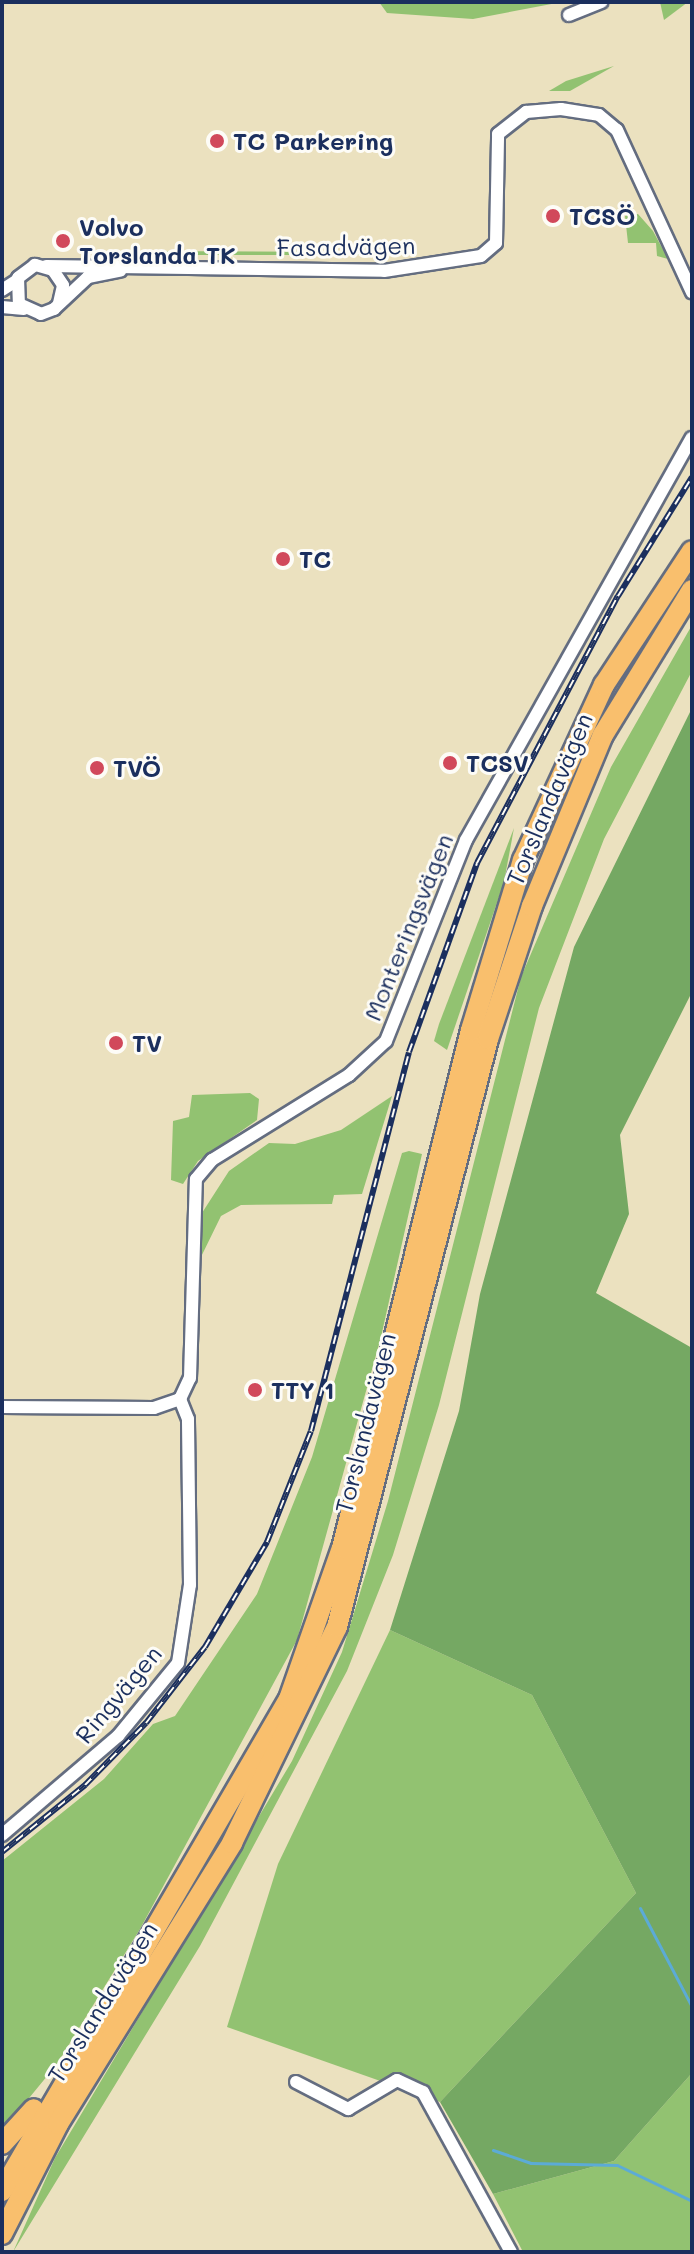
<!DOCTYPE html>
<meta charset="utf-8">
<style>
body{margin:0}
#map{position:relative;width:694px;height:2254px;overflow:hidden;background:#ebe1bf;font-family:Mali,sans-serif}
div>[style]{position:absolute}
.green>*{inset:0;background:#92c271}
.forest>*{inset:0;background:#75a863}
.stream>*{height:3px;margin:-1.5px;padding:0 1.5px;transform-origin:1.5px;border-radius:1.5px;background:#5cabd6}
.roads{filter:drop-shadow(2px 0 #646d80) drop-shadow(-2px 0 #646d80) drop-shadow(0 2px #646d80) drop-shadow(0 -2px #646d80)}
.street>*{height:12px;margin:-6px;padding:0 6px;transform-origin:6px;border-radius:6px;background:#fff}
.primary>*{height:20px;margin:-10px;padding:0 10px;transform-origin:10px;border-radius:10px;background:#f9bf6d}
.rail>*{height:6px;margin-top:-3px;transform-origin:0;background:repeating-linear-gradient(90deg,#fdfcf7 0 9px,#1b2f5e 0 18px);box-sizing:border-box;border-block:2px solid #1b2f5e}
.dots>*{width:22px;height:22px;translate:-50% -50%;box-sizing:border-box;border:4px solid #fdfcf7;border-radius:50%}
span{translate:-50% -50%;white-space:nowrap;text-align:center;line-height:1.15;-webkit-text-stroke:6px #fdfcf7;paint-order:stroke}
.poi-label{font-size:24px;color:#1b2f5e;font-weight:700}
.left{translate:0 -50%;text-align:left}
.street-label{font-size:24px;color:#1b2f5e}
.frame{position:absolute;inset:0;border:4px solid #1b2f5e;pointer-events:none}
</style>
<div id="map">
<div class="green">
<div style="clip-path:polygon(379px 2px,562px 2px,473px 19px,387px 13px)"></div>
<div style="clip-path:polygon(660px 2px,688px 2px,664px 20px)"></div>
<div style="clip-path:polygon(614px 66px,570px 91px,549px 91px,566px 81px)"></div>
<div style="clip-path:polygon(638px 214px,653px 231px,668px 259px,657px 256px,656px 243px,628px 243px,625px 216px)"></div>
<div style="clip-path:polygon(133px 251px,347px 252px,401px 255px,132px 255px)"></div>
<div style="clip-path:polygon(692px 625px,692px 671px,604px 839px,539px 1008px,439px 1405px,393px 1555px,347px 1671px,200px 1946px,13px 2252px,55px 2158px,292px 1761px,342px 1652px,388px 1501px,521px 977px,611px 767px)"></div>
<div style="clip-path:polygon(514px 828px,504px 882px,447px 1050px,434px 1041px,439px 1024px)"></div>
<div style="clip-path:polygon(250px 1093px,259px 1099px,257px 1120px,198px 1161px,183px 1184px,171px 1180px,173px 1121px,189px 1117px,192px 1095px)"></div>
<div style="clip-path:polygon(392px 1096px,362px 1194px,334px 1195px,332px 1204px,241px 1205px,221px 1216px,199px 1261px,200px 1216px,229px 1171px,269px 1143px,295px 1144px,341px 1130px)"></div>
<div style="clip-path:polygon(409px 1151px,422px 1154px,381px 1337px,297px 1640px,140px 1929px,57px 2064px,2px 2131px,2px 1861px,104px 1779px,153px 1724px,175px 1716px,257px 1594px,312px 1457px,402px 1153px)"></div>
<div style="clip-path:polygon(390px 1630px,532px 1695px,636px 1893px,440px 2102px,227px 2027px,278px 1864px)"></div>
<div style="clip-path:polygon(692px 2073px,692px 2252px,523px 2252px,493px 2194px,614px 2161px)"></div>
</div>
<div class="forest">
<div style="clip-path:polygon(692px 708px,692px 992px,620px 1135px,629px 1214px,596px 1293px,692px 1348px,692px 2073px,614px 2161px,493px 2194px,440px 2102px,636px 1893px,532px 1695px,390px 1630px,459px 1411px,480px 1294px,574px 947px)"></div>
</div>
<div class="stream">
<div style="left:640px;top:1908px;width:112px;rotate:62.3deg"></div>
<div style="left:493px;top:2150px;width:40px;rotate:18.9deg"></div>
<div style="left:531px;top:2163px;width:86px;rotate:1.3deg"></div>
<div style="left:617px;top:2165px;width:83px;rotate:25.6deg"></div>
</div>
<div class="roads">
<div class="street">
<div style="left:569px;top:15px;width:35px;rotate:-22deg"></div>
<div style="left:46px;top:266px;width:338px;rotate:0.8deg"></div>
<div style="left:384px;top:271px;width:98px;rotate:-8.8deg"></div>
<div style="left:481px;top:256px;width:20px;rotate:-41deg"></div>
<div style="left:496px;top:243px;width:109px;rotate:-88.9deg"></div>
<div style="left:498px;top:134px;width:36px;rotate:-38deg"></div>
<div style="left:526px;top:112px;width:35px;rotate:-5deg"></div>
<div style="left:561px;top:109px;width:38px;rotate:9deg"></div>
<div style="left:599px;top:115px;width:23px;rotate:40deg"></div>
<div style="left:617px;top:130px;width:179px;rotate:65.2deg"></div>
<div style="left:2px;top:290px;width:17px;rotate:-33deg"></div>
<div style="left:59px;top:303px;width:18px;rotate:-77deg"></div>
<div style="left:63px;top:285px;width:18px;rotate:-124deg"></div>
<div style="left:53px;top:270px;width:19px;rotate:-164deg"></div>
<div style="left:35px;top:265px;width:21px;rotate:143deg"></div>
<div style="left:18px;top:278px;width:26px;rotate:88deg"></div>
<div style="left:19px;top:304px;width:24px;rotate:24deg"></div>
<div style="left:41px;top:314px;width:14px;rotate:-21deg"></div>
<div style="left:54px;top:309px;width:47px;rotate:-43.3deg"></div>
<div style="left:88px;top:277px;width:33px;rotate:-11deg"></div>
<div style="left:2px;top:307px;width:22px;rotate:5deg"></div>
<div style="left:2px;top:1407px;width:152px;rotate:0.4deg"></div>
<div style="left:154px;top:1408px;width:28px;rotate:-19deg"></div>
<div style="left:180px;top:1399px;width:23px;rotate:-65deg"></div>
<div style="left:190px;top:1378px;width:199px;rotate:-88.3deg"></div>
<div style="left:196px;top:1179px;width:25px;rotate:-50deg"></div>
<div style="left:212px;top:1160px;width:161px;rotate:-31.8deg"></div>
<div style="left:349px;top:1075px;width:50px;rotate:-42.6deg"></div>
<div style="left:386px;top:1041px;width:216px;rotate:-68.3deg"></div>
<div style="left:466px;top:840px;width:461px;rotate:-60.7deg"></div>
<div style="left:2px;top:1835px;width:153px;rotate:-40.5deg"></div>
<div style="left:118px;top:1736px;width:94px;rotate:-50.6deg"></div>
<div style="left:178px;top:1663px;width:79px;rotate:-81.3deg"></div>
<div style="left:190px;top:1585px;width:166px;rotate:-90.7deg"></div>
<div style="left:188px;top:1419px;width:22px;rotate:-112deg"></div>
<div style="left:296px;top:2082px;width:59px;rotate:27.4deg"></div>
<div style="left:348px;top:2109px;width:57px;rotate:-30.6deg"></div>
<div style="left:397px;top:2080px;width:29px;rotate:25deg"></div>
<div style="left:423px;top:2092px;width:183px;rotate:61.2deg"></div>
</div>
<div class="primary">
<div style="left:2px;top:2144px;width:47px;rotate:-47.6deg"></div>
<div style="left:2px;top:2191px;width:570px;rotate:-59.74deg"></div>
<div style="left:289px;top:1699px;width:160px;rotate:-70.7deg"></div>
<div style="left:342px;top:1548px;width:534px;rotate:-76.02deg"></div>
<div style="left:471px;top:1030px;width:178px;rotate:-73deg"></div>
<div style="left:523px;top:860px;width:193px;rotate:-65.2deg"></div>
<div style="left:604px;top:685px;width:160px;rotate:-56.7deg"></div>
<div style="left:2px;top:2234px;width:123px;rotate:-63deg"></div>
<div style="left:58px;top:2124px;width:331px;rotate:-58.2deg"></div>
<div style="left:232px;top:1843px;width:240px;rotate:-64.1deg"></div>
<div style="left:337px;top:1627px;width:607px;rotate:-75.6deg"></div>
<div style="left:488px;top:1039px;width:140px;rotate:-71.7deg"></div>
<div style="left:532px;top:906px;width:185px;rotate:-67.5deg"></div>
<div style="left:603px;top:735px;width:170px;rotate:-58.5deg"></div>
</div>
</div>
<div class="rail">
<div style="left:2px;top:1852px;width:107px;rotate:-38.9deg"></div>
<div style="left:85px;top:1785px;width:87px;rotate:-45.5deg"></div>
<div style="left:146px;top:1723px;width:96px;rotate:-52.2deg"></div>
<div style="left:205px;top:1647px;width:122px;rotate:-59.4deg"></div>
<div style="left:267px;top:1542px;width:119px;rotate:-68.4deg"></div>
<div style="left:311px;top:1431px;width:391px;rotate:-75.5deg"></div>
<div style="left:409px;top:1052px;width:201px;rotate:-70.2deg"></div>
<div style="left:477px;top:863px;width:302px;rotate:-62.2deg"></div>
<div style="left:618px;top:596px;width:140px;rotate:-58.1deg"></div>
</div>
<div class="dots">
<div style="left:217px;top:141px;background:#d1495b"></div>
<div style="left:553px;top:216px;background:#d1495b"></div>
<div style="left:63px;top:241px;background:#d1495b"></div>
<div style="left:283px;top:559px;background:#d1495b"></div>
<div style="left:450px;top:763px;background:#d1495b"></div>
<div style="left:97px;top:768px;background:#d1495b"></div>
<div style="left:116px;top:1043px;background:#d1495b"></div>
<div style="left:255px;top:1390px;background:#d1495b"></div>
</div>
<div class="poi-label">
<span class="left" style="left:233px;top:141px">TC Parkering</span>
<span class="left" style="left:569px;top:216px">TCSÖ</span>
<span class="left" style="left:79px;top:241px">Volvo<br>Torslanda TK</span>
<span class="left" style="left:299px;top:559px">TC</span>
<span class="left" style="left:466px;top:763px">TCSV</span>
<span class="left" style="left:113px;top:768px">TVÖ</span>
<span class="left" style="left:132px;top:1043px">TV</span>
<span class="left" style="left:271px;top:1390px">TTY 1</span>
</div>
<div class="street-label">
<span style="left:346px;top:246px;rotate:-1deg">Fasadvägen</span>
<span style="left:549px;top:799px;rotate:-67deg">Torslandavägen</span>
<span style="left:408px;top:927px;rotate:-68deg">Monteringsvägen</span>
<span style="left:365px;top:1423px;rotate:-76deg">Torslandavägen</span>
<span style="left:118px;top:1694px;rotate:-50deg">Ringvägen</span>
<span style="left:102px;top:2002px;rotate:-58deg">Torslandavägen</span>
</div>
<div class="frame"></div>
</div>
